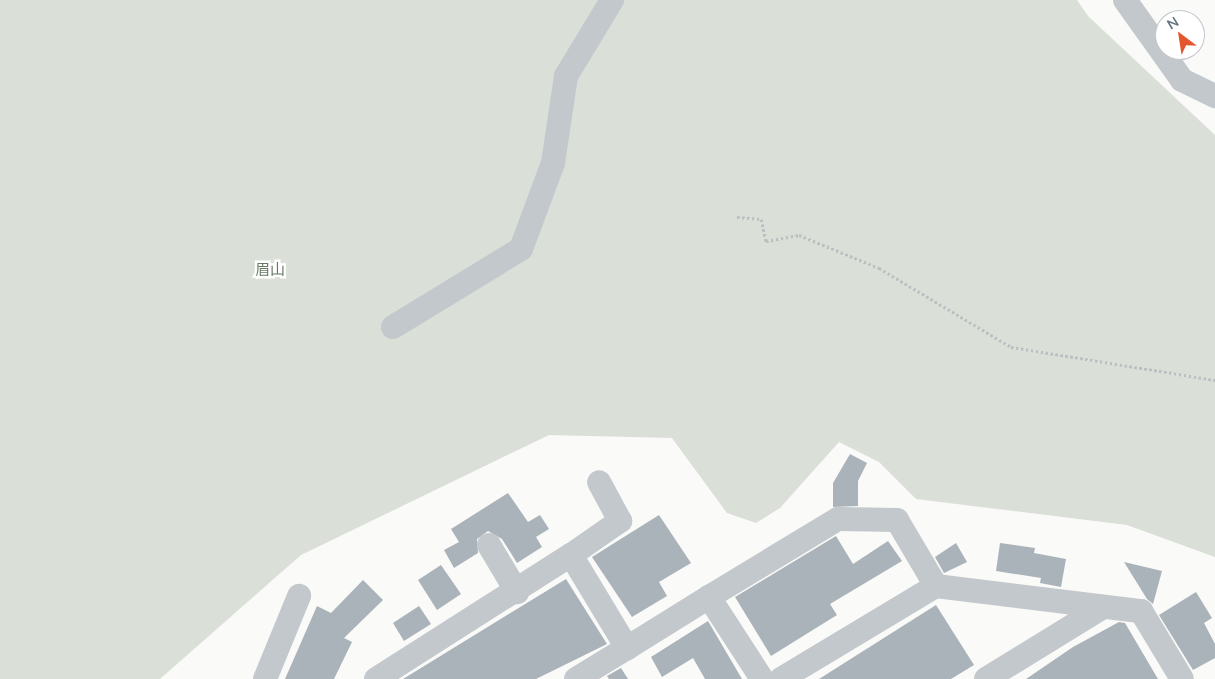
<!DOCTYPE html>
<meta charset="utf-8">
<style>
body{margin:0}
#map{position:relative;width:1215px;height:679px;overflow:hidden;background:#fafaf8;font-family:Mulish,"Noto Sans JP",sans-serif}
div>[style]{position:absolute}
.green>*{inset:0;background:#dadfd7}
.building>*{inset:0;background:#aab3b9}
.path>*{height:3px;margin-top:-1.5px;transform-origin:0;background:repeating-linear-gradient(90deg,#bbbfc2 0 2.5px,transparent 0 5px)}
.minor>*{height:24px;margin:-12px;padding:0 12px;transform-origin:12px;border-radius:12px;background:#c3c8cc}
span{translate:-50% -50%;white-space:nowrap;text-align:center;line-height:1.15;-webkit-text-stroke:5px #fff;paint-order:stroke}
.park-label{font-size:15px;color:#687a64}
.north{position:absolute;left:1155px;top:10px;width:50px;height:50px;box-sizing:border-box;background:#fff;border:1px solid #c1c8cd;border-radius:50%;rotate:329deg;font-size:14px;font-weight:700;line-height:20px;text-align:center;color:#657683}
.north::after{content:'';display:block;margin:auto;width:18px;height:22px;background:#e4572e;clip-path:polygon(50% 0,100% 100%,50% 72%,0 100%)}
</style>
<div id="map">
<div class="green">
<div style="clip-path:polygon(0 0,1077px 0,1088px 16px,1215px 135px,1215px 557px,1127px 525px,916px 499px,879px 462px,839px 442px,780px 508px,756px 523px,727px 513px,672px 438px,549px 435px,301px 555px,160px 679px,0 679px)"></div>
</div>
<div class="building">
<div style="clip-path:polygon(850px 454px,867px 463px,858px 481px,858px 506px,833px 507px,833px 483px)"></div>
<div style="clip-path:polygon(508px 493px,528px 522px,540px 515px,549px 529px,536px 537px,542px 547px,517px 563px,502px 539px,488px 531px,477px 539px,478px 553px,454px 568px,444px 550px,459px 542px,451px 529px)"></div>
<div style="clip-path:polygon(659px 515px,691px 563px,659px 582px,667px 596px,632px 617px,592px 557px)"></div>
<div style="clip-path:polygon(836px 536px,853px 564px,888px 541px,902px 561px,830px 604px,837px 615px,771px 656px,735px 597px)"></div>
<div style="clip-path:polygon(956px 543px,967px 562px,944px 573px,935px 557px)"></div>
<div style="clip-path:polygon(1000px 543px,1035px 548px,1034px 553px,1066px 559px,1061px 587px,1040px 583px,1041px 578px,996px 571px)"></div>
<div style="clip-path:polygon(1124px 562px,1162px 571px,1153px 604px,1147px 599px)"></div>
<div style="clip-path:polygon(441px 565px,461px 594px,437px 610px,418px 580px)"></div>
<div style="clip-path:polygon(566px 579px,607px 644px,536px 679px,403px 679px)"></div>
<div style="clip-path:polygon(363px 580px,383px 600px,344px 638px,352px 642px,334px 679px,285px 679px,317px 606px,331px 613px)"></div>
<div style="clip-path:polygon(1196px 592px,1212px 618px,1204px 623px,1215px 644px,1215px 658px,1193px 670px,1159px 615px)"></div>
<div style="clip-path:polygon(936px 605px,974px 665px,951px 679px,819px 679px)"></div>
<div style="clip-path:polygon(419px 606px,431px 624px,404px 641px,393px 623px)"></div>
<div style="clip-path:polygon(708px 621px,742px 679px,705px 679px,693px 658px,662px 677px,651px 657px)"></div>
<div style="clip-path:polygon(1119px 622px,1125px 623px,1158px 679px,1026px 679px,1073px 647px)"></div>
<div style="clip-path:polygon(621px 668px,628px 679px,609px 679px,607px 676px)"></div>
</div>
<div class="path">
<div style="left:737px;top:217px;width:24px;rotate:5deg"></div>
<div style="left:761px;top:219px;width:23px;rotate:77deg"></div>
<div style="left:766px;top:241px;width:34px;rotate:-10deg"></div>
<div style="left:799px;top:235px;width:87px;rotate:22.4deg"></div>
<div style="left:879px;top:268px;width:154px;rotate:30.9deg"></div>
<div style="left:1011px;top:347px;width:207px;rotate:9.2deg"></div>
</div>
<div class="minor">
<div style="left:1125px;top:0;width:98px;rotate:54.5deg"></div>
<div style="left:1182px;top:80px;width:37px;rotate:26deg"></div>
<div style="left:393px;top:327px;width:150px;rotate:-31.4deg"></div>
<div style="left:521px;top:249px;width:92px;rotate:-69.6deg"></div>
<div style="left:553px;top:163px;width:88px;rotate:-81.5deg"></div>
<div style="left:566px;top:76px;width:89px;rotate:-58.8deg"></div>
<div style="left:489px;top:545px;width:55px;rotate:59.2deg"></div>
<div style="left:571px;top:555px;width:60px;rotate:-34.8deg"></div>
<div style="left:620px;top:521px;width:44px;rotate:-118.3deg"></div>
<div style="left:265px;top:679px;width:90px;rotate:-67.7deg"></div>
<div style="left:376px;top:679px;width:231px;rotate:-32.5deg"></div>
<div style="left:571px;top:555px;width:109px;rotate:58.9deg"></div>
<div style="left:627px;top:648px;width:97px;rotate:-31.9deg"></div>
<div style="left:576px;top:679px;width:60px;rotate:-31.3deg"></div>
<div style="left:762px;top:679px;width:98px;rotate:-122.9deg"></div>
<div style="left:709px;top:597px;width:151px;rotate:-31.2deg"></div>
<div style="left:838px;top:519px;width:59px;rotate:1deg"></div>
<div style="left:897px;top:520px;width:77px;rotate:59.4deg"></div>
<div style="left:781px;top:679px;width:181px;rotate:-31deg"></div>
<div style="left:936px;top:586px;width:207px;rotate:7deg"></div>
<div style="left:1141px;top:611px;width:79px;rotate:58.9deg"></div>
<div style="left:986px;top:679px;width:137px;rotate:-31.6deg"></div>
</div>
<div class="park-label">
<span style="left:270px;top:270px">眉山</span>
</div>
<div class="north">N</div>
</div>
